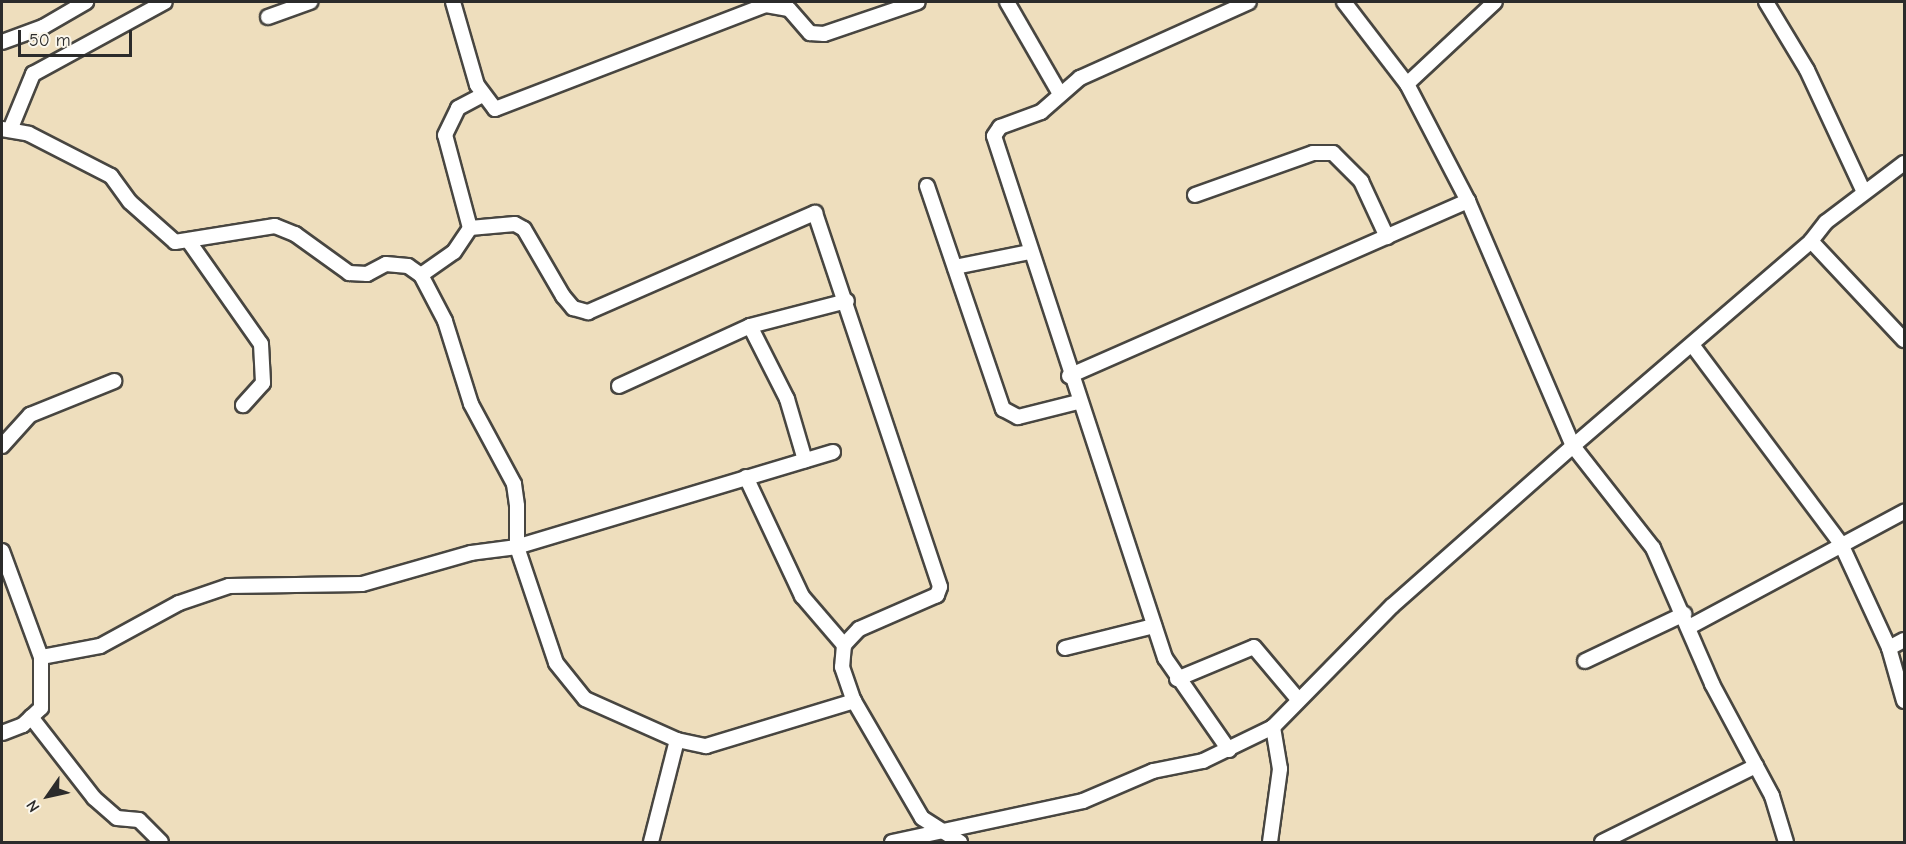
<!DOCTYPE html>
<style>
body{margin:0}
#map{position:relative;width:1906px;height:844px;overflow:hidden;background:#eedebd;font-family:"Comic Neue",sans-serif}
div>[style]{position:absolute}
.roads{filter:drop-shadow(2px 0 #484641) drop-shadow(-2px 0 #484641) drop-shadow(0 2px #484641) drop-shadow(0 -2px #484641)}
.street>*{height:14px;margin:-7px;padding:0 7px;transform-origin:7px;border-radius:7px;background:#fff}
span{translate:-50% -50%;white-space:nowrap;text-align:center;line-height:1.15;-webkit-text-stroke:5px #fbf7ec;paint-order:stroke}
.frame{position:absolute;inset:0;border:3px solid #2b2b2b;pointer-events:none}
.north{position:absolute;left:18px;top:766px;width:60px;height:60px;-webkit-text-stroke:4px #fbf7ec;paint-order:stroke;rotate:236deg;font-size:16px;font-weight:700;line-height:24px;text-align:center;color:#2b2b2b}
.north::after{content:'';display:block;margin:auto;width:21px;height:27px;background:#2b2b2b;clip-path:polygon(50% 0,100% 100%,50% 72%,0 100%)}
.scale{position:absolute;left:18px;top:30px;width:114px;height:27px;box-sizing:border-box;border:3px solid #2b2b2b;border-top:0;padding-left:8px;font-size:18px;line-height:21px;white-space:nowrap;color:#2b2b2b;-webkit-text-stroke:4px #fbf7ec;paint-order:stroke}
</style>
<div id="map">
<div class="roads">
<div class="street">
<div style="left:453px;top:2px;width:86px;rotate:73.9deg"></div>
<div style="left:477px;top:85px;width:30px;rotate:53deg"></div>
<div style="left:495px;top:109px;width:290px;rotate:-21deg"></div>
<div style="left:766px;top:5px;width:23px;rotate:10deg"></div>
<div style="left:789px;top:9px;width:32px;rotate:49deg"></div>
<div style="left:810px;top:33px;width:14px;rotate:4deg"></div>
<div style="left:824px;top:34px;width:99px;rotate:-18.8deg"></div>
<div style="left:1007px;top:2px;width:104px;rotate:60deg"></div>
<div style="left:1344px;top:2px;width:103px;rotate:52.5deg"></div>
<div style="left:1407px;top:84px;width:132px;rotate:62.5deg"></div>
<div style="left:1468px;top:201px;width:267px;rotate:66.8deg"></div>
<div style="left:1573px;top:446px;width:314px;rotate:-40.7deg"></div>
<div style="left:1811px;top:241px;width:24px;rotate:-52deg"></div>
<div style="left:1826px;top:222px;width:98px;rotate:-37.1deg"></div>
<div style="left:1766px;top:2px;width:79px;rotate:58.9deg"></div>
<div style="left:1807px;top:70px;width:135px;rotate:65deg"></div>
<div style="left:268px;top:17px;width:45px;rotate:-19.7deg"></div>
<div style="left:2px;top:42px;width:44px;rotate:-20.1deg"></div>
<div style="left:43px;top:27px;width:50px;rotate:-30.2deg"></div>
<div style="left:1407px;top:84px;width:120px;rotate:-43deg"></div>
<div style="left:2px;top:129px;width:27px;rotate:10deg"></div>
<div style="left:29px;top:134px;width:92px;rotate:27.1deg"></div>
<div style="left:111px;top:176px;width:32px;rotate:54deg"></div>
<div style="left:130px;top:202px;width:60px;rotate:41.6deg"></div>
<div style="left:175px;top:242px;width:101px;rotate:-9.1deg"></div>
<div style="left:275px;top:226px;width:22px;rotate:22deg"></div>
<div style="left:295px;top:234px;width:67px;rotate:35.8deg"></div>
<div style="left:349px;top:273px;width:18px;rotate:3deg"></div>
<div style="left:367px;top:274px;width:21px;rotate:-28deg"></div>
<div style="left:386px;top:264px;width:22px;rotate:5deg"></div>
<div style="left:408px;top:266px;width:16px;rotate:35deg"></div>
<div style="left:421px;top:275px;width:52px;rotate:62.4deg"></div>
<div style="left:445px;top:321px;width:87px;rotate:72.6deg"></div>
<div style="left:471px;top:404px;width:91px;rotate:61.7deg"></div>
<div style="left:514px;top:484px;width:22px;rotate:82deg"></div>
<div style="left:517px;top:506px;width:41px;rotate:90deg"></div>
<div style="left:517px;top:547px;width:46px;rotate:172.6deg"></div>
<div style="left:471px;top:553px;width:113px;rotate:164.1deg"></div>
<div style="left:362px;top:584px;width:133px;rotate:179.1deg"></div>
<div style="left:229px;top:586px;width:53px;rotate:161.2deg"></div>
<div style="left:179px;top:603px;width:90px;rotate:151.4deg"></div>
<div style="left:100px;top:646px;width:60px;rotate:169.4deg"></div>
<div style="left:10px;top:130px;width:61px;rotate:-67.7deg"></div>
<div style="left:33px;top:74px;width:150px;rotate:-28.6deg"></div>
<div style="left:927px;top:186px;width:236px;rotate:71.2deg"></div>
<div style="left:1003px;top:409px;width:17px;rotate:28deg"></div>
<div style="left:1018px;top:417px;width:62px;rotate:-14deg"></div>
<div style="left:1195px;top:195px;width:125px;rotate:-19.6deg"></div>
<div style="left:1313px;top:153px;width:20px"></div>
<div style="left:1333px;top:153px;width:40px;rotate:45deg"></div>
<div style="left:1361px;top:181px;width:62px;rotate:65.1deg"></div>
<div style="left:470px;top:228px;width:45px;rotate:-5.1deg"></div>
<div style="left:515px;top:224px;width:10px;rotate:29deg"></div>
<div style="left:524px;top:229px;width:78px;rotate:59.8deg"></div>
<div style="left:563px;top:296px;width:16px;rotate:50deg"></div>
<div style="left:573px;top:308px;width:16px;rotate:15deg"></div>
<div style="left:588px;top:312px;width:248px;rotate:-23.6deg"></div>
<div style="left:815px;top:213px;width:394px;rotate:71.5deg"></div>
<div style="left:940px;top:587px;width:9px;rotate:111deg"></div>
<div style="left:937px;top:595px;width:85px;rotate:156.4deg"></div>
<div style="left:859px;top:629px;width:22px;rotate:133deg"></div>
<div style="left:844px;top:645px;width:22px;rotate:95deg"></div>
<div style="left:842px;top:667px;width:36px;rotate:71deg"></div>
<div style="left:854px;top:701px;width:135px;rotate:59.8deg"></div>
<div style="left:922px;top:818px;width:45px;rotate:32.3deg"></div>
<div style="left:1811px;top:241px;width:136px;rotate:46.8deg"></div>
<div style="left:190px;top:243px;width:123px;rotate:54.9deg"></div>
<div style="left:261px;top:344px;width:39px;rotate:87deg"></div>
<div style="left:263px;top:383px;width:30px;rotate:132deg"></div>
<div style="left:955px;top:267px;width:76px;rotate:-11.3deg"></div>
<div style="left:421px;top:275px;width:40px;rotate:-34.9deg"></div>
<div style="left:454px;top:252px;width:29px;rotate:-56deg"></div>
<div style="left:470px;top:228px;width:96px;rotate:-105deg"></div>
<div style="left:445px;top:135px;width:30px;rotate:-64deg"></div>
<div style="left:458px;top:108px;width:27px;rotate:-28deg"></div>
<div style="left:750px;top:326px;width:82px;rotate:63.1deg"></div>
<div style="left:787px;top:399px;width:64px;rotate:73.6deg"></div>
<div style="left:1693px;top:346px;width:247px;rotate:53.2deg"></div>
<div style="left:1841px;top:544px;width:115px;rotate:65.2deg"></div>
<div style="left:1889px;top:648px;width:55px;rotate:74.2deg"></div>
<div style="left:1069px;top:376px;width:436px;rotate:-23.7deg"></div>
<div style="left:619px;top:386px;width:144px;rotate:-24.6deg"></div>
<div style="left:750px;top:326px;width:100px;rotate:-14.5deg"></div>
<div style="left:2px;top:446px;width:42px;rotate:-47.9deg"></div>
<div style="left:30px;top:415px;width:91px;rotate:-22deg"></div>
<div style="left:833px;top:452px;width:330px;rotate:163.3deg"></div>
<div style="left:517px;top:547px;width:122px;rotate:71.4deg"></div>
<div style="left:556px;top:663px;width:46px;rotate:51.1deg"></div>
<div style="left:585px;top:699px;width:101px;rotate:24deg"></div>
<div style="left:677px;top:740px;width:30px;rotate:12deg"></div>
<div style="left:706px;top:746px;width:155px;rotate:-16.9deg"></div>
<div style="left:746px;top:477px;width:132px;rotate:64.8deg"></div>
<div style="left:802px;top:596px;width:65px;rotate:49.4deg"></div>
<div style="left:2px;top:551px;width:113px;rotate:69.8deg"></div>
<div style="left:41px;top:657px;width:51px;rotate:90deg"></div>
<div style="left:41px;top:708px;width:25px;rotate:137deg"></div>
<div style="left:23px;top:725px;width:22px;rotate:159deg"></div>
<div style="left:1691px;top:626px;width:242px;rotate:-28.2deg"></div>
<div style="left:1065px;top:648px;width:92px;rotate:-13.9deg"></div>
<div style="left:1889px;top:648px;width:17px;rotate:-28deg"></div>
<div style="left:1585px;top:661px;width:110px;rotate:-25.4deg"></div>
<div style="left:1177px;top:679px;width:83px;rotate:-22.6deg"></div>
<div style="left:1254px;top:647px;width:67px;rotate:49.9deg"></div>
<div style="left:31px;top:717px;width:103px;rotate:52.1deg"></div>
<div style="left:94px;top:798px;width:30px;rotate:41deg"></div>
<div style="left:117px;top:818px;width:22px;rotate:5deg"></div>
<div style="left:139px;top:820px;width:31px;rotate:45deg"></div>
<div style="left:1229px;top:750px;width:112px;rotate:-124.8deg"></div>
<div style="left:1165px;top:658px;width:549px;rotate:-108.14deg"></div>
<div style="left:994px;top:136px;width:11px;rotate:-56deg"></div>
<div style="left:1000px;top:127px;width:44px;rotate:-20.1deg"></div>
<div style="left:1041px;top:112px;width:52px;rotate:-41.1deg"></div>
<div style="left:1080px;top:78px;width:185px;rotate:-24.2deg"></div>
<div style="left:651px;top:842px;width:105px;rotate:-75.7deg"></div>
<div style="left:892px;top:842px;width:195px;rotate:-12.1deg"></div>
<div style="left:1083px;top:801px;width:76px;rotate:-23.2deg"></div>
<div style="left:1153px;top:771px;width:51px;rotate:-11.3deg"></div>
<div style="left:1203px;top:761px;width:78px;rotate:-25.9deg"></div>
<div style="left:1270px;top:842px;width:74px;rotate:-82.2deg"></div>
<div style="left:1280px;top:769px;width:43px;rotate:-99.5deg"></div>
<div style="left:1273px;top:727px;width:170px;rotate:-45.5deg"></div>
<div style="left:1392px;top:606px;width:242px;rotate:-41.5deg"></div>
<div style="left:1573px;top:446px;width:130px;rotate:51.9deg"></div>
<div style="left:1653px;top:548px;width:148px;rotate:66.5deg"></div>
<div style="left:1712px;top:684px;width:127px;rotate:61.8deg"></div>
<div style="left:1772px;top:796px;width:48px;rotate:73.1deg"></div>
<div style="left:1602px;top:842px;width:172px;rotate:-26.3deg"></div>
</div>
</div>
<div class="frame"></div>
<div class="north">N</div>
<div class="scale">50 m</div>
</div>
